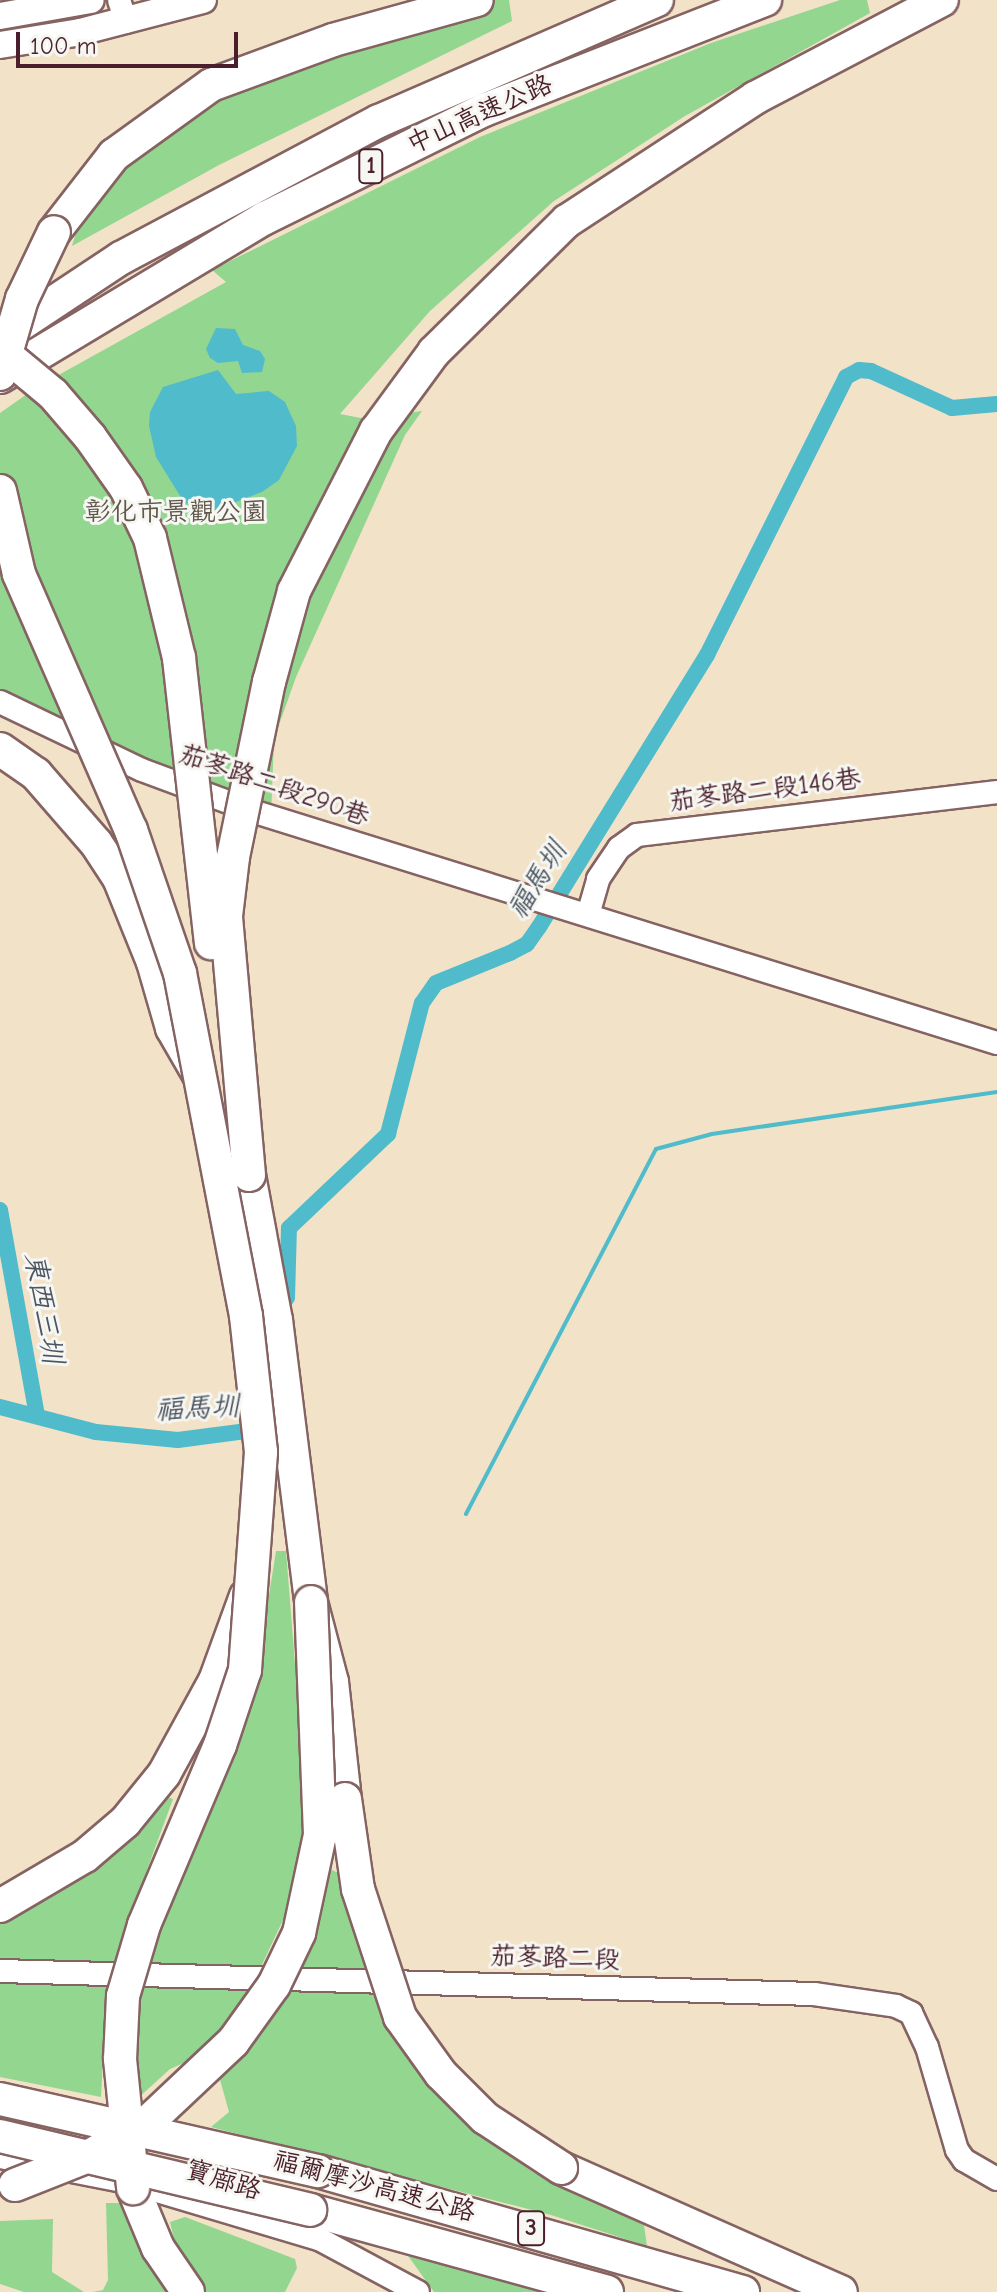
<!DOCTYPE html>
<meta charset="utf-8">
<style>
body{margin:0}
#map{position:relative;width:997px;height:2292px;overflow:hidden;background:#f2e2c8;font-family:"Comic Neue","LXGW WenKai TC",sans-serif}
div>[style]{position:absolute}
.green>*{inset:0;background:#93d68f}
.water>*{inset:0;background:#4fbbcb}
.stream>*{height:4px;margin:-2px;padding:0 2px;transform-origin:2px;border-radius:2px;background:#4fbbcb}
.canal>*{height:16px;margin:-8px;padding:0 8px;transform-origin:8px;border-radius:8px;background:#4fbbcb}
.roads{filter:drop-shadow(2px 0 #856362) drop-shadow(-2px 0 #856362) drop-shadow(0 2px #856362) drop-shadow(0 -2px #856362)}
.minor>*{height:22px;margin:-11px;padding:0 11px;transform-origin:11px;border-radius:11px;background:#fff}
.major>*{height:26px;margin:-13px;padding:0 13px;transform-origin:13px;border-radius:13px;background:#fff}
.highway>*{height:32px;margin:-16px;padding:0 16px;transform-origin:16px;border-radius:16px;background:#fff}
.bridges{filter:drop-shadow(2px 0 #856362) drop-shadow(-2px 0 #856362) drop-shadow(0 2px #856362) drop-shadow(0 -2px #856362)}
.highway-bridge>*{height:32px;margin:-16px;padding:0 16px;transform-origin:16px;border-radius:16px;background:#fff}
span{translate:-50% -50%;white-space:nowrap;text-align:center;line-height:1.15;-webkit-text-stroke:6px #f6f6f2;paint-order:stroke}
.shield-label span{padding:2px 6px;background:#f6f6f2;border:2px solid;border-radius:6px;-webkit-text-stroke-width:0}
.shield-label{font-size:24px;color:#4a1f2b;font-weight:700}
.street-label{font-size:26px;color:#4a1f2b}
.park-label{font-size:26px;color:#605649}
.water-label{font-size:28px;color:#4c5663;font-style:italic}
.scale{position:absolute;left:16px;top:32px;width:222px;height:36px;box-sizing:border-box;border:4px solid #4a1f2b;border-top:0;padding-left:10px;font-size:24px;line-height:28px;white-space:nowrap;color:#4a1f2b;-webkit-text-stroke:6px #f6f6f2;paint-order:stroke}
</style>
<div id="map">
<div class="green">
<div style="clip-path:polygon(484px 0,509px 0,512px 21px,219px 165px,72px 246px,80px 219px,171px 119px,266px 70px)"></div>
<div style="clip-path:polygon(840px 0,867px 0,870px 13px,685px 116px,554px 201px,430px 311px,340px 414px,366px 419px,422px 411px,405px 435px,296px 677px,274px 739px,271px 817px,0 697px,0 413px,37px 387px,226px 282px,212px 270px,480px 137px,711px 43px)"></div>
<div style="clip-path:polygon(276px 1551px,286px 1551px,306px 1802px,292px 1901px,250px 1990px,200px 2056px,170px 2069px,137px 2099px,134px 2011px,158px 1929px,258px 1664px)"></div>
<div style="clip-path:polygon(165px 1796px,173px 1799px,127px 1924px,106px 2003px,101px 2097px,0 2077px,0 1922px)"></div>
<div style="clip-path:polygon(325px 1867px,341px 1874px,356px 1942px,381px 2006px,415px 2062px,467px 2126px,533px 2172px,644px 2225px,647px 2246px,551px 2215px,211px 2127px,229px 2112px,219px 2076px)"></div>
<div style="clip-path:polygon(106px 2203px,122px 2203px,145px 2257px,169px 2292px,93px 2292px,103px 2290px,108px 2280px)"></div>
<div style="clip-path:polygon(185px 2217px,295px 2259px,297px 2268px,285px 2292px,203px 2292px,178px 2257px,170px 2222px)"></div>
<div style="clip-path:polygon(53px 2219px,52px 2272px,84px 2292px,24px 2292px,0 2284px,0 2221px)"></div>
<div style="clip-path:polygon(406px 2253px,541px 2292px,434px 2292px)"></div>
</div>
<div class="water">
<div style="clip-path:polygon(216px 328px,235px 329px,243px 345px,260px 351px,265px 359px,262px 372px,242px 373px,238px 361px,218px 363px,210px 358px,206px 349px)"></div>
<div style="clip-path:polygon(218px 370px,236px 394px,269px 391px,285px 402px,296px 426px,297px 446px,279px 480px,262px 492px,215px 510px,201px 499px,185px 504px,156px 457px,149px 426px,150px 412px,163px 387px)"></div>
</div>
<div class="stream">
<div style="left:466px;top:1514px;width:411px;rotate:-62.5deg"></div>
<div style="left:656px;top:1149px;width:58px;rotate:-15deg"></div>
<div style="left:712px;top:1134px;width:288px;rotate:-8.4deg"></div>
</div>
<div class="canal">
<div style="left:0;top:1210px;width:208px;rotate:79.8deg"></div>
<div style="left:287px;top:1298px;width:70px;rotate:-88.4deg"></div>
<div style="left:289px;top:1228px;width:137px;rotate:-43.5deg"></div>
<div style="left:388px;top:1134px;width:135px;rotate:-75.5deg"></div>
<div style="left:422px;top:1003px;width:24px;rotate:-55deg"></div>
<div style="left:436px;top:983px;width:80px;rotate:-22.1deg"></div>
<div style="left:510px;top:953px;width:19px;rotate:-28deg"></div>
<div style="left:527px;top:944px;width:21px;rotate:-55deg"></div>
<div style="left:539px;top:927px;width:320px;rotate:-58.3deg"></div>
<div style="left:707px;top:655px;width:311px;rotate:-63.4deg"></div>
<div style="left:846px;top:377px;width:15px;rotate:-28deg"></div>
<div style="left:859px;top:370px;width:12px;rotate:5deg"></div>
<div style="left:871px;top:371px;width:89px;rotate:24.6deg"></div>
<div style="left:952px;top:408px;width:45px;rotate:-5.1deg"></div>
<div style="left:0;top:1407px;width:99px;rotate:14.6deg"></div>
<div style="left:96px;top:1432px;width:82px;rotate:5.6deg"></div>
<div style="left:178px;top:1440px;width:85px;rotate:-7.5deg"></div>
</div>
<div class="roads">
<div class="minor">
<div style="left:119px;top:0;width:23px;rotate:72deg"></div>
<div style="left:0;top:702px;width:157px;rotate:25.6deg"></div>
<div style="left:142px;top:770px;width:117px;rotate:20.4deg"></div>
<div style="left:252px;top:811px;width:780px;rotate:17.3deg"></div>
<div style="left:588px;top:915px;width:37px;rotate:-74deg"></div>
<div style="left:598px;top:879px;width:37px;rotate:-56deg"></div>
<div style="left:619px;top:848px;width:22px;rotate:-36deg"></div>
<div style="left:637px;top:835px;width:363px;rotate:-6.8deg"></div>
<div style="left:0;top:1971px;width:814px;rotate:1.62deg"></div>
<div style="left:814px;top:1994px;width:83px;rotate:8.3deg"></div>
<div style="left:896px;top:2006px;width:17px;rotate:25deg"></div>
<div style="left:911px;top:2013px;width:38px;rotate:65deg"></div>
<div style="left:927px;top:2047px;width:107px;rotate:73.8deg"></div>
<div style="left:957px;top:2150px;width:12px;rotate:55deg"></div>
<div style="left:964px;top:2160px;width:38px;rotate:30deg"></div>
<div style="left:0;top:2157px;width:129px;rotate:11.1deg"></div>
<div style="left:127px;top:2182px;width:202px;rotate:16.6deg"></div>
<div style="left:321px;top:2240px;width:110px;rotate:28.2deg"></div>
</div>
<div class="major">
<div style="left:0;top:16px;width:92px;rotate:-10deg"></div>
<div style="left:0;top:45px;width:81px;rotate:-9.2deg"></div>
<div style="left:80px;top:32px;width:127px;rotate:-14.6deg"></div>
</div>
<div class="highway">
<div style="left:54px;top:232px;width:98px;rotate:-52.1deg"></div>
<div style="left:114px;top:155px;width:120px;rotate:-35.8deg"></div>
<div style="left:211px;top:85px;width:130px;rotate:-20.2deg"></div>
<div style="left:333px;top:40px;width:149px;rotate:-15.5deg"></div>
<div style="left:0;top:338px;width:145px;rotate:-33.5deg"></div>
<div style="left:121px;top:258px;width:292px;rotate:-28deg"></div>
<div style="left:379px;top:121px;width:303px;rotate:-23.5deg"></div>
<div style="left:0;top:377px;width:309px;rotate:-31deg"></div>
<div style="left:265px;top:218px;width:244px;rotate:-26.3deg"></div>
<div style="left:484px;top:110px;width:302px;rotate:-21.4deg"></div>
<div style="left:0;top:749px;width:44px;rotate:34.8deg"></div>
<div style="left:36px;top:774px;width:91px;rotate:49deg"></div>
<div style="left:96px;top:843px;width:42px;rotate:56.7deg"></div>
<div style="left:119px;top:878px;width:91px;rotate:68deg"></div>
<div style="left:153px;top:962px;width:69px;rotate:73.9deg"></div>
<div style="left:172px;top:1028px;width:52px;rotate:60deg"></div>
<div style="left:249px;top:1175px;width:147px;rotate:79.5deg"></div>
<div style="left:276px;top:1320px;width:284px;rotate:82.9deg"></div>
<div style="left:311px;top:1602px;width:83px;rotate:75.3deg"></div>
<div style="left:332px;top:1682px;width:118px;rotate:83.7deg"></div>
<div style="left:0;top:1906px;width:99px;rotate:-30.5deg"></div>
<div style="left:85px;top:1856px;width:52px;rotate:-40.4deg"></div>
<div style="left:125px;top:1822px;width:62px;rotate:-50.9deg"></div>
<div style="left:164px;top:1774px;width:106px;rotate:-61.3deg"></div>
<div style="left:215px;top:1681px;width:90px;rotate:-70deg"></div>
<div style="left:561px;top:2168px;width:306px;rotate:23.9deg"></div>
<div style="left:318px;top:2171px;width:442px;rotate:15.9deg"></div>
<div style="left:133px;top:2188px;width:65px;rotate:67.4deg"></div>
<div style="left:158px;top:2248px;width:53px;rotate:55.7deg"></div>
<div style="left:310px;top:2210px;width:308px;rotate:15.4deg"></div>
</div>
</div>
<div class="bridges">
<div class="highway-bridge">
<div style="left:0;top:350px;width:69px;rotate:39.7deg"></div>
<div style="left:53px;top:394px;width:57px;rotate:49.3deg"></div>
<div style="left:90px;top:437px;width:62px;rotate:54.8deg"></div>
<div style="left:126px;top:488px;width:55px;rotate:64.4deg"></div>
<div style="left:150px;top:538px;width:123px;rotate:76.4deg"></div>
<div style="left:179px;top:658px;width:287px;rotate:83.6deg"></div>
<div style="left:0;top:374px;width:78px;rotate:-73.7deg"></div>
<div style="left:22px;top:299px;width:74px;rotate:-64.5deg"></div>
<div style="left:0;top:491px;width:85px;rotate:77.1deg"></div>
<div style="left:19px;top:574px;width:279px;rotate:66.4deg"></div>
<div style="left:131px;top:830px;width:151px;rotate:71.1deg"></div>
<div style="left:180px;top:973px;width:349px;rotate:79.1deg"></div>
<div style="left:246px;top:1316px;width:137px;rotate:83.7deg"></div>
<div style="left:261px;top:1452px;width:219px;rotate:94.2deg"></div>
<div style="left:245px;top:1670px;width:79px;rotate:108.4deg"></div>
<div style="left:220px;top:1745px;width:195px;rotate:112.9deg"></div>
<div style="left:144px;top:1925px;width:74px;rotate:106.5deg"></div>
<div style="left:123px;top:1996px;width:63px;rotate:92.7deg"></div>
<div style="left:120px;top:2059px;width:130px;rotate:84.2deg"></div>
<div style="left:249px;top:1175px;width:260px;rotate:-95.1deg"></div>
<div style="left:226px;top:916px;width:59px;rotate:-83.2deg"></div>
<div style="left:233px;top:857px;width:179px;rotate:-78.4deg"></div>
<div style="left:269px;top:682px;width:94px;rotate:-74.6deg"></div>
<div style="left:294px;top:591px;width:180px;rotate:-62.9deg"></div>
<div style="left:376px;top:431px;width:98px;rotate:-53.7deg"></div>
<div style="left:434px;top:352px;width:187px;rotate:-44.6deg"></div>
<div style="left:567px;top:221px;width:225px;rotate:-33.2deg"></div>
<div style="left:755px;top:98px;width:211px;rotate:-27.7deg"></div>
<div style="left:345px;top:1799px;width:91px;rotate:81.8deg"></div>
<div style="left:358px;top:1889px;width:135px;rotate:71.8deg"></div>
<div style="left:400px;top:2017px;width:70px;rotate:54.3deg"></div>
<div style="left:441px;top:2074px;width:62px;rotate:45deg"></div>
<div style="left:485px;top:2118px;width:91px;rotate:33.3deg"></div>
<div style="left:0;top:2099px;width:326px;rotate:12.8deg"></div>
<div style="left:0;top:2136px;width:319px;rotate:13.4deg"></div>
<div style="left:15px;top:2185px;width:82px;rotate:-21.5deg"></div>
<div style="left:91px;top:2155px;width:66px;rotate:-30.1deg"></div>
<div style="left:148px;top:2122px;width:117px;rotate:-43.3deg"></div>
<div style="left:233px;top:2042px;width:70px;rotate:-54.3deg"></div>
<div style="left:274px;top:1985px;width:58px;rotate:-64.3deg"></div>
<div style="left:299px;top:1933px;width:100px;rotate:-77.9deg"></div>
<div style="left:320px;top:1835px;width:233px;rotate:-92.2deg"></div>
</div>
</div>
<div class="shield-label">
<span style="left:371px;top:166px">1</span>
<span style="left:531px;top:2228px">3</span>
</div>
<div class="street-label">
<span style="left:480px;top:115px;rotate:-24deg">中山高速公路</span>
<span style="left:274px;top:786px;rotate:19deg">茄苳路二段290巷</span>
<span style="left:765px;top:791px;rotate:-7deg">茄苳路二段146巷</span>
<span style="left:555px;top:1959px;rotate:2deg">茄苳路二段</span>
<span style="left:223px;top:2181px;rotate:17deg">寶廍路</span>
<span style="left:374px;top:2187px;rotate:15deg">福爾摩沙高速公路</span>
</div>
<div class="park-label">
<span style="left:176px;top:513px">彰化市景觀公園</span>
</div>
<div class="water-label">
<span style="left:537px;top:880px;rotate:-58deg">福馬圳</span>
<span style="left:44px;top:1308px;rotate:80deg">東西三圳</span>
<span style="left:197px;top:1408px;rotate:-3deg">福馬圳</span>
</div>
<div class="scale">100 m</div>
</div>
